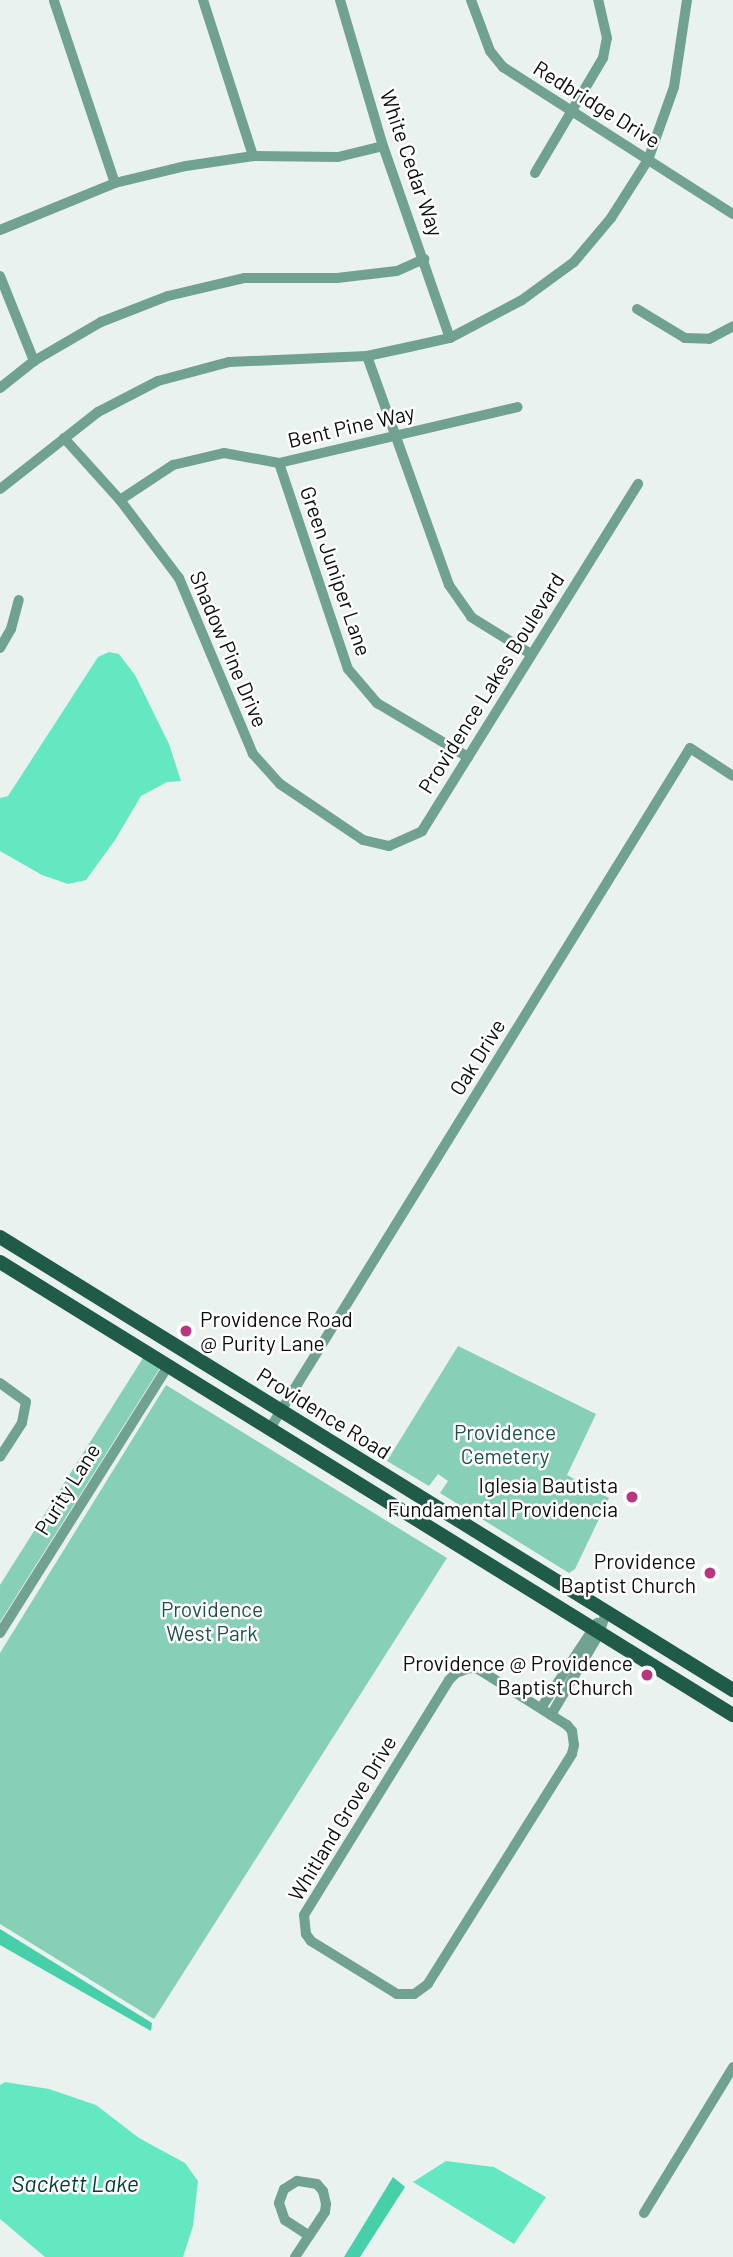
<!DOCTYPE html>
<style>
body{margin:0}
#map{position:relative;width:733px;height:2257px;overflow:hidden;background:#eaf2ef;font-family:Barlow,sans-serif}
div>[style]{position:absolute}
.green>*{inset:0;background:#87cfb7}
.forest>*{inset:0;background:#46cfa9}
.water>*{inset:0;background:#64e8c2}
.minor>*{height:10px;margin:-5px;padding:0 5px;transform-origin:5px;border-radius:5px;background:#71a291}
.major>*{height:14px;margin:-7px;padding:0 7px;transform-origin:7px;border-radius:7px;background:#205a49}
.dots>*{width:19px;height:19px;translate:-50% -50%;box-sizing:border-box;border:4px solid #fff;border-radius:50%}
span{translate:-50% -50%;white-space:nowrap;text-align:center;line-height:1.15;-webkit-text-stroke:5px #fff;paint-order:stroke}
.street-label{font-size:21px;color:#0b0e0d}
.poi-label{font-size:21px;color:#0b0e0d}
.left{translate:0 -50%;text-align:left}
.right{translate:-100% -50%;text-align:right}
.park-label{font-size:21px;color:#1b5343}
.water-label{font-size:23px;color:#024031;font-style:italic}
</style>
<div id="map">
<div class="green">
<div style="clip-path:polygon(458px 1346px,596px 1414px,567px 1475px,609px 1498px,575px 1569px,569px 1573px,440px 1493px,448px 1481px,438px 1474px,429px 1486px,387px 1461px)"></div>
<div style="clip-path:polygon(143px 1358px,160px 1368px,0 1622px,0 1585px)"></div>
<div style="clip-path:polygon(166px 1385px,447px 1558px,154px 2019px,0 1924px,0 1653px)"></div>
</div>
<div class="forest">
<div style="clip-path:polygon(0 1929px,152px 2023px,151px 2031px,0 1945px)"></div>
<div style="clip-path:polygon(393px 2177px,405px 2187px,360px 2257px,344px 2257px)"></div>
</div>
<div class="water">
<div style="clip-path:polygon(109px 652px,119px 654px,135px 675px,169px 744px,181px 781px,167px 782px,141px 796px,115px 840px,86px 880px,68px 884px,42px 875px,0 851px,0 798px,8px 796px,98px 657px)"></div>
<div style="clip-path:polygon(5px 2082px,49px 2089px,96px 2105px,139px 2138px,185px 2163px,198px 2181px,193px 2226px,183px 2257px,45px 2257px,0 2219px,0 2085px)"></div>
<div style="clip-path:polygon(446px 2161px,494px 2167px,546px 2197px,514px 2244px,413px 2182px)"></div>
</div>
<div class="minor">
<div style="left:203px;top:0;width:164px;rotate:72.2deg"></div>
<div style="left:340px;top:0;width:152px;rotate:73.6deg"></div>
<div style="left:383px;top:146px;width:203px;rotate:70.8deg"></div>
<div style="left:471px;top:0;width:54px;rotate:69.6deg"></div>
<div style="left:490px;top:51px;width:21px;rotate:51deg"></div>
<div style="left:503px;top:67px;width:273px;rotate:32.6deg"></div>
<div style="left:54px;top:1px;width:192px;rotate:71.5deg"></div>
<div style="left:535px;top:173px;width:134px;rotate:-59.4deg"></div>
<div style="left:603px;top:58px;width:20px;rotate:-79deg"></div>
<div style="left:607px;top:38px;width:39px;rotate:-103deg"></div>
<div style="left:0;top:230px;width:124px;rotate:-22.2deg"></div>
<div style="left:115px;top:183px;width:73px;rotate:-13.5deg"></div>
<div style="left:186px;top:166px;width:68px;rotate:-8.5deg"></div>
<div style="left:253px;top:156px;width:85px;rotate:0.7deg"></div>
<div style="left:338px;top:157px;width:46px;rotate:-13.7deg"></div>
<div style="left:0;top:276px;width:92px;rotate:68.2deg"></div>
<div style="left:637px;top:309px;width:56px;rotate:31.1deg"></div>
<div style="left:685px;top:338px;width:24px;rotate:2deg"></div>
<div style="left:709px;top:339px;width:27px;rotate:-28deg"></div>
<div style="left:367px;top:356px;width:243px;rotate:70.3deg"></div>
<div style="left:449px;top:585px;width:39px;rotate:55deg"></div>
<div style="left:471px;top:617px;width:70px;rotate:31.7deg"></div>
<div style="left:0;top:388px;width:43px;rotate:-38.5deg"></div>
<div style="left:34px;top:361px;width:78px;rotate:-30.2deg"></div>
<div style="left:101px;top:322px;width:72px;rotate:-21.2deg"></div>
<div style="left:168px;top:296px;width:79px;rotate:-13.2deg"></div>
<div style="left:245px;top:278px;width:92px"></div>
<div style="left:337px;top:278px;width:60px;rotate:-6.7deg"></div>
<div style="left:397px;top:271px;width:30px;rotate:-24deg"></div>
<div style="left:64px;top:438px;width:84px;rotate:47.9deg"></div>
<div style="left:120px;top:500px;width:98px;rotate:52.9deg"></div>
<div style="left:179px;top:578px;width:191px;rotate:67.2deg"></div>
<div style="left:253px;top:754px;width:40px;rotate:48deg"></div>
<div style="left:280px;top:784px;width:100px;rotate:34deg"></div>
<div style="left:363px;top:840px;width:27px;rotate:13deg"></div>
<div style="left:389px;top:846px;width:36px;rotate:-24deg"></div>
<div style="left:422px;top:831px;width:409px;rotate:-58.1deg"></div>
<div style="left:279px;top:463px;width:217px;rotate:71.5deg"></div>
<div style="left:348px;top:669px;width:45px;rotate:49.5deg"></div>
<div style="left:377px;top:703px;width:106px;rotate:30.7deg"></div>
<div style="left:0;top:489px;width:125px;rotate:-38.2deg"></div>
<div style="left:98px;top:412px;width:68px;rotate:-27.3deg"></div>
<div style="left:158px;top:381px;width:73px;rotate:-15deg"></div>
<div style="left:229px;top:362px;width:138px;rotate:-2.5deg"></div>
<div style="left:367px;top:356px;width:43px;rotate:-12.1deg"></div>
<div style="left:409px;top:347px;width:42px;rotate:-12.4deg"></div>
<div style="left:450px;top:338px;width:81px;rotate:-27.8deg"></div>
<div style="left:522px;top:300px;width:64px;rotate:-36.2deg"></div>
<div style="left:574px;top:262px;width:57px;rotate:-49.9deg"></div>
<div style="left:611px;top:218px;width:69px;rotate:-57.5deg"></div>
<div style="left:648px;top:160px;width:77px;rotate:-70.4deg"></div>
<div style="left:674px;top:87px;width:88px;rotate:-81.5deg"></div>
<div style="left:120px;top:500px;width:64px;rotate:-33.4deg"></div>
<div style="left:173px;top:465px;width:52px;rotate:-13.2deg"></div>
<div style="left:224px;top:453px;width:56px;rotate:10.3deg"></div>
<div style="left:279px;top:463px;width:245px;rotate:-13.2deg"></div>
<div style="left:0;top:648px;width:22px;rotate:-60deg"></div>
<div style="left:11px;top:629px;width:30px;rotate:-75deg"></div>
<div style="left:0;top:1383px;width:32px;rotate:36deg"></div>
<div style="left:26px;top:1402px;width:21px;rotate:101deg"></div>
<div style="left:22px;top:1423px;width:40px;rotate:122.9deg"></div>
<div style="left:269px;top:1430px;width:801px;rotate:-58.31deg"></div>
<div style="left:690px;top:748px;width:51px;rotate:33.1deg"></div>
<div style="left:0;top:1633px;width:315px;rotate:-57.8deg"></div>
<div style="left:470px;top:1668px;width:8px;rotate:7deg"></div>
<div style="left:478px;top:1669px;width:105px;rotate:32.2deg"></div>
<div style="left:567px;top:1725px;width:8px;rotate:50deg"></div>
<div style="left:572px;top:1731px;width:14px;rotate:82deg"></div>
<div style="left:574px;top:1745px;width:9px;rotate:103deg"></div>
<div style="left:572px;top:1754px;width:271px;rotate:122.1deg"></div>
<div style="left:428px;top:1984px;width:17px;rotate:144deg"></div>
<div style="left:414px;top:1994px;width:17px;rotate:180deg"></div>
<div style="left:397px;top:1994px;width:101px;rotate:-148.4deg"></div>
<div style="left:311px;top:1941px;width:9px;rotate:-126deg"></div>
<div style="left:306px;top:1934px;width:19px;rotate:-96deg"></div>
<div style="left:304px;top:1915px;width:276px;rotate:-58.3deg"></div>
<div style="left:449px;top:1680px;width:10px;rotate:-45deg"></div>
<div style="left:456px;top:1673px;width:15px;rotate:-20deg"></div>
<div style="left:541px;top:1708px;width:102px;rotate:-56.6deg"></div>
<div style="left:551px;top:1715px;width:94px;rotate:-59.3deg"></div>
<div style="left:599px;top:1634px;width:22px;rotate:-72deg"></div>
<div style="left:644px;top:2213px;width:171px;rotate:-58.6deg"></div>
<div style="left:295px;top:2257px;width:54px;rotate:-56.3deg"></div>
<div style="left:325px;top:2212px;width:8px;rotate:-83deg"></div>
<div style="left:326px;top:2204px;width:13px;rotate:-103deg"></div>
<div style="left:323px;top:2191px;width:9px;rotate:-131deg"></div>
<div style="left:317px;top:2184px;width:20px;rotate:-171deg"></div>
<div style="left:297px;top:2181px;width:15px;rotate:148deg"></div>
<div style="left:284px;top:2189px;width:15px;rotate:110deg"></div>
<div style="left:279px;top:2203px;width:18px;rotate:71deg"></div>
<div style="left:285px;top:2220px;width:27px;rotate:33deg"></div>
</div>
<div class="major">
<div style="left:0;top:1237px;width:862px;rotate:31.72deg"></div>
<div style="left:0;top:1262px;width:862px;rotate:31.72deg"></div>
</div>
<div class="dots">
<div style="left:186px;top:1331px;background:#ba377f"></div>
<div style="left:632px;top:1497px;background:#ba377f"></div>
<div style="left:710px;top:1573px;background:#ba377f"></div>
<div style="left:647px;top:1675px;background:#ba377f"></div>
</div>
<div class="street-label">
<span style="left:597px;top:104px;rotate:32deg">Redbridge Drive</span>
<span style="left:412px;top:163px;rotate:71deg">White Cedar Way</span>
<span style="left:351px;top:426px;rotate:-13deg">Bent Pine Way</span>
<span style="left:336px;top:571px;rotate:71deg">Green Juniper Lane</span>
<span style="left:229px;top:649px;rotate:67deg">Shadow Pine Drive</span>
<span style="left:491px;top:683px;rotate:-58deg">Providence Lakes Boulevard</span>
<span style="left:477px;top:1057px;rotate:-58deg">Oak Drive</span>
<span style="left:324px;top:1413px;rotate:32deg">Providence Road</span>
<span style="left:67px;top:1489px;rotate:-58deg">Purity Lane</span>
<span style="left:342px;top:1818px;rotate:-59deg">Whitland Grove Drive</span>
</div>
<div class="poi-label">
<span class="left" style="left:200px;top:1331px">Providence Road<br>@ Purity Lane</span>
<span class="right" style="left:618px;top:1497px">Iglesia Bautista<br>Fundamental Providencia</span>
<span class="right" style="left:696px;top:1573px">Providence<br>Baptist Church</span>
<span class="right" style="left:633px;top:1675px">Providence @ Providence<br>Baptist Church</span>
</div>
<div class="park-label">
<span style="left:505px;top:1444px">Providence<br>Cemetery</span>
<span style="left:212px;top:1621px">Providence<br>West Park</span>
</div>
<div class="water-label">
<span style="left:75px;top:2183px">Sackett Lake</span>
</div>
</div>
